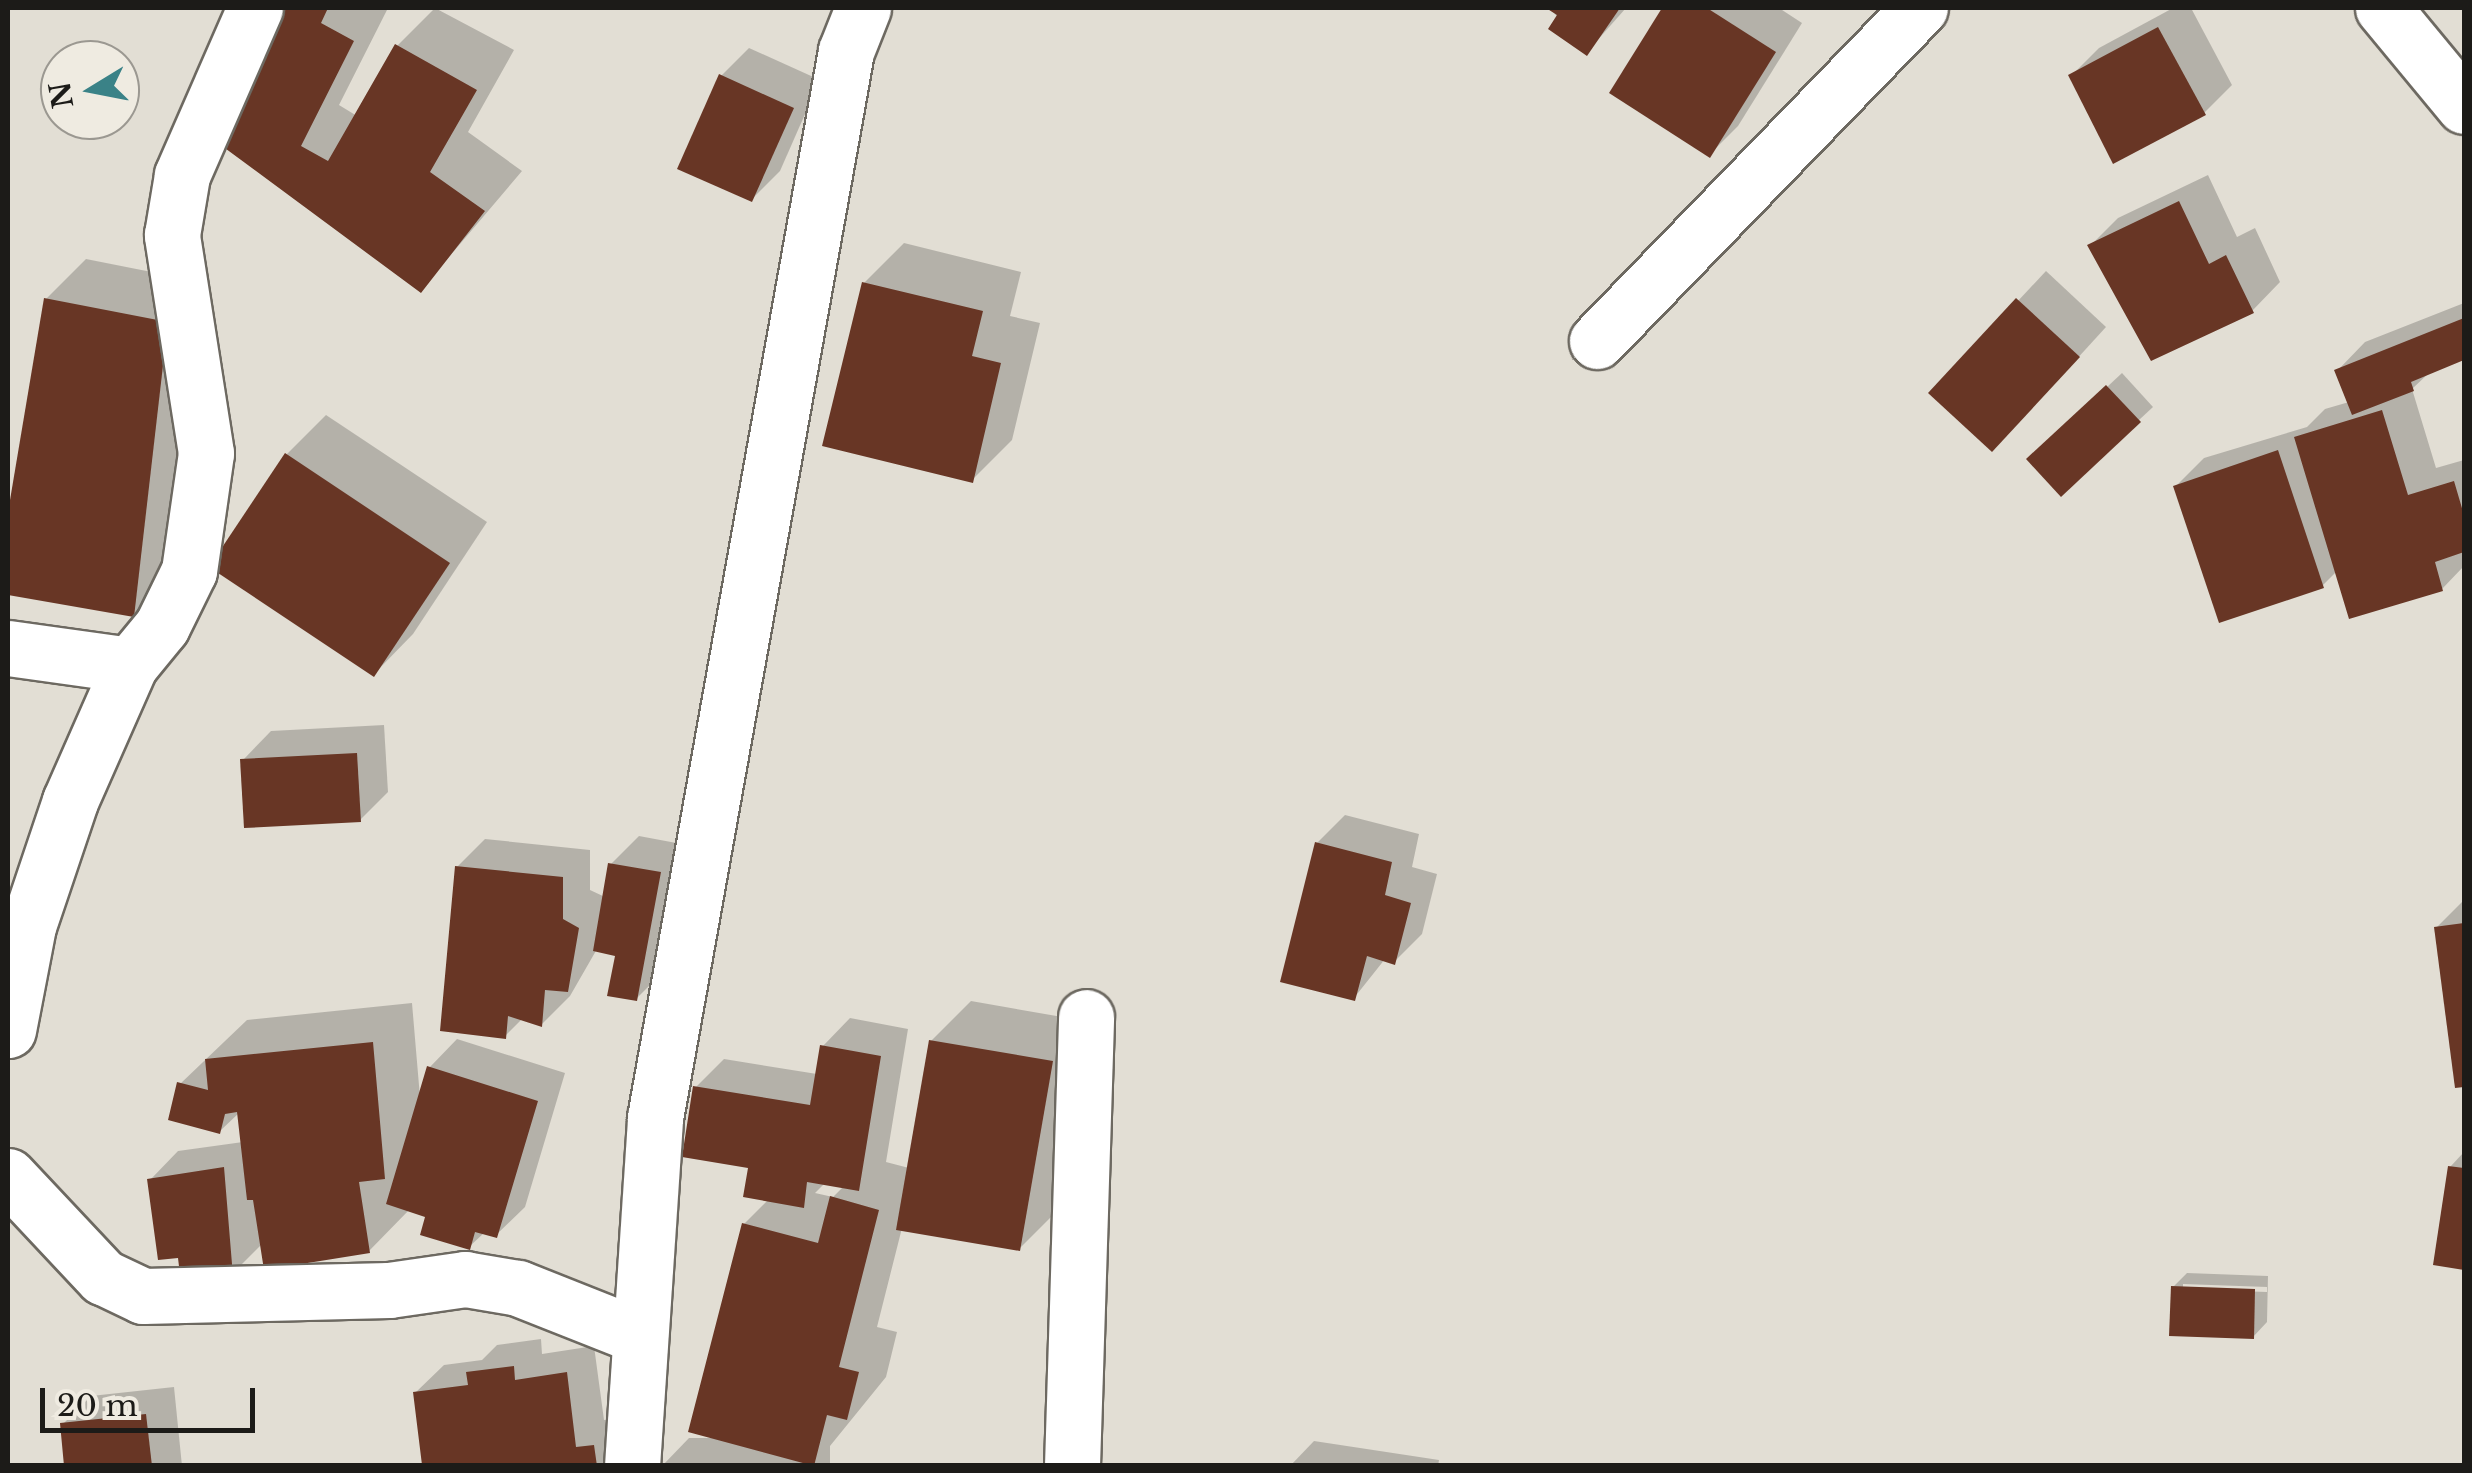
<!DOCTYPE html>
<style>
body{margin:0}
#map{position:relative;width:2472px;height:1473px;overflow:hidden;background:#e2ded4;font-family:"Libre Baskerville",serif}
div>[style]{position:absolute}
.shadow>*{inset:0;background:#0003}
.building>*{inset:0;background:#683625}
.roads{filter:drop-shadow(2px 0 #6d6961) drop-shadow(-2px 0 #6d6961) drop-shadow(0 2px #6d6961) drop-shadow(0 -2px #6d6961)}
.minor>*{height:55px;margin:-27.5px;padding:0 27.5px;transform-origin:27.5px;border-radius:27.5px;background:#fff}
span{translate:-50% -50%;white-space:nowrap;text-align:center;line-height:1.15;-webkit-text-stroke:10px #efebe1;paint-order:stroke}
.frame{position:absolute;inset:0;border:10px solid #1c1b18;pointer-events:none}
.north{position:absolute;left:40px;top:40px;width:100px;height:100px;box-sizing:border-box;background:#efebe1;border:2px solid #9b9891;border-radius:50%;rotate:260deg;font-size:28px;font-weight:700;line-height:40px;text-align:center;color:#1c1b18}
.north::after{content:'';display:block;margin:auto;width:35px;height:45px;background:#3a8287;clip-path:polygon(50% 0,100% 100%,50% 72%,0 100%)}
.scale{position:absolute;left:40px;top:1388px;width:215px;height:45px;box-sizing:border-box;border:5px solid #1c1b18;border-top:0;padding-left:12px;font-size:30px;line-height:35px;white-space:nowrap;color:#1c1b18;-webkit-text-stroke:8px #efebe1;paint-order:stroke}
</style>
<div id="map">
<div class="shadow">
<div style="clip-path:polygon(269px 8px,388px 8px,339px 105px,357px 116px,397px 46px,435px 8px,514px 50px,468px 132px,522px 171px,421px 290px,221px 143px)"></div>
<div style="clip-path:polygon(1550px 8px,1626px 8px,1587px 52px)"></div>
<div style="clip-path:polygon(1665px 8px,1779px 8px,1802px 23px,1738px 126px,1709px 155px,1612px 92px)"></div>
<div style="clip-path:polygon(2173px 8px,2191px 8px,2232px 85px,2204px 113px,2071px 76px,2099px 48px)"></div>
<div style="clip-path:polygon(749px 48px,820px 80px,780px 171px,752px 199px,721px 76px)"></div>
<div style="clip-path:polygon(2208px 175px,2237px 237px,2255px 228px,2280px 282px,2252px 311px,2090px 246px,2118px 218px)"></div>
<div style="clip-path:polygon(904px 243px,1021px 272px,1010px 316px,1040px 323px,1012px 440px,972px 480px,864px 283px)"></div>
<div style="clip-path:polygon(86px 259px,207px 283px,173px 575px,133px 615px,8px 592px,8px 527px,46px 299px)"></div>
<div style="clip-path:polygon(2046px 271px,2106px 327px,2020px 421px,1932px 393px)"></div>
<div style="clip-path:polygon(2464px 303px,2464px 358px,2430px 372px,2412px 389px,2436px 468px,2464px 460px,2464px 566px,2442px 589px,2337px 571px,2323px 585px,2176px 486px,2204px 458px,2307px 427px,2325px 409px,2349px 402px,2337px 371px,2365px 342px)"></div>
<div style="clip-path:polygon(2122px 373px,2153px 407px,2139px 420px,2044px 446px)"></div>
<div style="clip-path:polygon(326px 415px,487px 522px,413px 634px,374px 674px,287px 454px)"></div>
<div style="clip-path:polygon(384px 725px,388px 792px,360px 820px,243px 760px,271px 731px)"></div>
<div style="clip-path:polygon(1345px 815px,1419px 834px,1412px 867px,1437px 874px,1422px 934px,1394px 962px,1385px 959px,1354px 998px,1317px 843px)"></div>
<div style="clip-path:polygon(639px 836px,687px 845px,665px 970px,636px 999px,618px 954px,597px 949px,570px 996px,542px 1024px,523px 1018px,505px 1036px,457px 867px,485px 839px,590px 850px,590px 890px,605px 897px,610px 865px)"></div>
<div style="clip-path:polygon(2464px 900px,2464px 1084px,2457px 1085px,2436px 928px)"></div>
<div style="clip-path:polygon(evenodd,971px 1001px,1091px 1022px,1059px 1209px,1019px 1249px,902px 1228px,877px 1327px,897px 1332px,886px 1377px,830px 1446px,830px 1466px,662px 1466px,689px 1438px,713px 1438px,744px 1224px,769px 1199px,696px 1087px,724px 1059px,817px 1074px,822px 1047px,850px 1018px,908px 1029px,886px 1162px,909px 1168px,931px 1041px,971px 1001px,825px 1183px,844px 1186px,833px 1197px,815px 1193px,825px 1183px)"></div>
<div style="clip-path:polygon(412px 1003px,420px 1097px,429px 1068px,457px 1039px,565px 1073px,525px 1207px,496px 1235px,485px 1232px,469px 1247px,429px 1215px,410px 1209px,369px 1251px,262px 1244px,232px 1274px,180px 1255px,150px 1180px,178px 1151px,243px 1142px,240px 1112px,220px 1131px,180px 1084px,247px 1020px)"></div>
<div style="clip-path:polygon(2464px 1152px,2464px 1268px,2435px 1263px,2450px 1167px)"></div>
<div style="clip-path:polygon(evenodd,2187px 1273px,2268px 1276px,2267px 1322px,2253px 1337px,2173px 1287px,2187px 1273px,2183px 1284px,2267px 1287px,2267px 1292px,2183px 1289px,2183px 1284px)"></div>
<div style="clip-path:polygon(541px 1339px,542px 1354px,594px 1346px,604px 1420px,622px 1418px,628px 1466px,444px 1466px,415px 1393px,444px 1365px,482px 1360px,497px 1345px)"></div>
<div style="clip-path:polygon(174px 1387px,182px 1466px,67px 1466px,63px 1424px,91px 1396px)"></div>
<div style="clip-path:polygon(1314px 1441px,1439px 1460px,1438px 1466px,1290px 1466px)"></div>
</div>
<div class="building">
<div style="clip-path:polygon(266px 8px,328px 8px,321px 23px,354px 41px,301px 146px,328px 161px,395px 44px,477px 90px,430px 172px,485px 211px,421px 293px,218px 143px)"></div>
<div style="clip-path:polygon(1546px 8px,1620px 8px,1587px 56px,1548px 29px,1557px 15px)"></div>
<div style="clip-path:polygon(1662px 8px,1707px 8px,1776px 52px,1710px 158px,1609px 93px)"></div>
<div style="clip-path:polygon(2158px 27px,2206px 115px,2113px 164px,2068px 75px)"></div>
<div style="clip-path:polygon(719px 74px,794px 108px,752px 202px,677px 169px)"></div>
<div style="clip-path:polygon(2179px 201px,2209px 264px,2226px 255px,2254px 313px,2151px 361px,2087px 245px)"></div>
<div style="clip-path:polygon(862px 282px,983px 311px,972px 356px,1001px 363px,973px 483px,822px 446px)"></div>
<div style="clip-path:polygon(44px 298px,168px 322px,134px 617px,8px 595px,8px 512px)"></div>
<div style="clip-path:polygon(2016px 298px,2080px 357px,1992px 452px,1928px 393px)"></div>
<div style="clip-path:polygon(2464px 318px,2464px 360px,2411px 382px,2414px 391px,2352px 415px,2334px 370px)"></div>
<div style="clip-path:polygon(2106px 385px,2141px 422px,2061px 497px,2026px 459px)"></div>
<div style="clip-path:polygon(2382px 410px,2408px 495px,2454px 481px,2464px 515px,2464px 552px,2435px 562px,2443px 591px,2349px 619px,2294px 437px)"></div>
<div style="clip-path:polygon(2278px 450px,2324px 588px,2219px 623px,2173px 486px)"></div>
<div style="clip-path:polygon(285px 453px,450px 563px,374px 677px,209px 567px)"></div>
<div style="clip-path:polygon(357px 753px,361px 822px,244px 828px,240px 759px)"></div>
<div style="clip-path:polygon(1315px 842px,1392px 862px,1385px 895px,1411px 903px,1395px 965px,1367px 956px,1355px 1001px,1280px 982px)"></div>
<div style="clip-path:polygon(608px 863px,661px 872px,637px 1001px,607px 996px,615px 956px,593px 951px)"></div>
<div style="clip-path:polygon(455px 866px,563px 877px,563px 919px,579px 928px,568px 992px,545px 990px,542px 1027px,508px 1016px,506px 1039px,440px 1031px)"></div>
<div style="clip-path:polygon(2464px 923px,2464px 1087px,2455px 1088px,2434px 927px)"></div>
<div style="clip-path:polygon(929px 1040px,1053px 1061px,1020px 1251px,896px 1230px)"></div>
<div style="clip-path:polygon(373px 1042px,385px 1179px,359px 1182px,370px 1253px,264px 1270px,253px 1200px,247px 1200px,237px 1112px,225px 1114px,220px 1134px,168px 1120px,177px 1082px,208px 1090px,205px 1059px)"></div>
<div style="clip-path:polygon(820px 1045px,881px 1056px,859px 1191px,807px 1182px,804px 1208px,743px 1197px,748px 1168px,682px 1157px,693px 1086px,810px 1105px)"></div>
<div style="clip-path:polygon(427px 1066px,538px 1101px,497px 1238px,475px 1232px,470px 1250px,420px 1235px,425px 1217px,386px 1204px)"></div>
<div style="clip-path:polygon(2448px 1166px,2464px 1168px,2464px 1270px,2433px 1265px)"></div>
<div style="clip-path:polygon(224px 1167px,233px 1276px,181px 1283px,178px 1258px,158px 1260px,147px 1179px)"></div>
<div style="clip-path:polygon(830px 1196px,879px 1210px,839px 1367px,859px 1372px,847px 1420px,827px 1415px,814px 1466px,688px 1432px,742px 1223px,818px 1243px)"></div>
<div style="clip-path:polygon(2171px 1286px,2255px 1289px,2254px 1339px,2169px 1336px)"></div>
<div style="clip-path:polygon(514px 1366px,515px 1380px,567px 1372px,576px 1447px,594px 1445px,597px 1466px,422px 1465px,413px 1392px,468px 1385px,466px 1372px)"></div>
<div style="clip-path:polygon(146px 1414px,152px 1466px,64px 1466px,60px 1423px)"></div>
</div>
<div class="roads">
<div class="minor">
<div style="left:2383px;top:8px;width:127px;rotate:50.4deg"></div>
<div style="left:1597px;top:341px;width:464px;rotate:-45.9deg"></div>
<div style="left:8px;top:648px;width:123px;rotate:7.9deg"></div>
<div style="left:8px;top:1030px;width:106px;rotate:-79.1deg"></div>
<div style="left:28px;top:926px;width:132px;rotate:-71.4deg"></div>
<div style="left:70px;top:801px;width:149px;rotate:-66.2deg"></div>
<div style="left:130px;top:665px;width:50px;rotate:-50.6deg"></div>
<div style="left:162px;top:626px;width:61px;rotate:-63.9deg"></div>
<div style="left:189px;top:571px;width:119px;rotate:-81.8deg"></div>
<div style="left:206px;top:453px;width:221px;rotate:-98.9deg"></div>
<div style="left:172px;top:235px;width:61px;rotate:-80.5deg"></div>
<div style="left:182px;top:175px;width:182px;rotate:-66.4deg"></div>
<div style="left:8px;top:1176px;width:139px;rotate:46.8deg"></div>
<div style="left:103px;top:1277px;width:44px;rotate:25.4deg"></div>
<div style="left:143px;top:1296px;width:246px;rotate:-1.4deg"></div>
<div style="left:389px;top:1290px;width:77px;rotate:-8.2deg"></div>
<div style="left:465px;top:1279px;width:54px;rotate:9.6deg"></div>
<div style="left:518px;top:1288px;width:128px;rotate:21.6deg"></div>
<div style="left:632px;top:1466px;width:349px;rotate:-86.2deg"></div>
<div style="left:655px;top:1118px;width:1084px;rotate:-79.85deg"></div>
<div style="left:846px;top:51px;width:46px;rotate:-68.4deg"></div>
<div style="left:1072px;top:1466px;width:449px;rotate:-88.2deg"></div>
</div>
</div>
<div class="frame"></div>
<div class="north">N</div>
<div class="scale">20 m</div>
</div>
